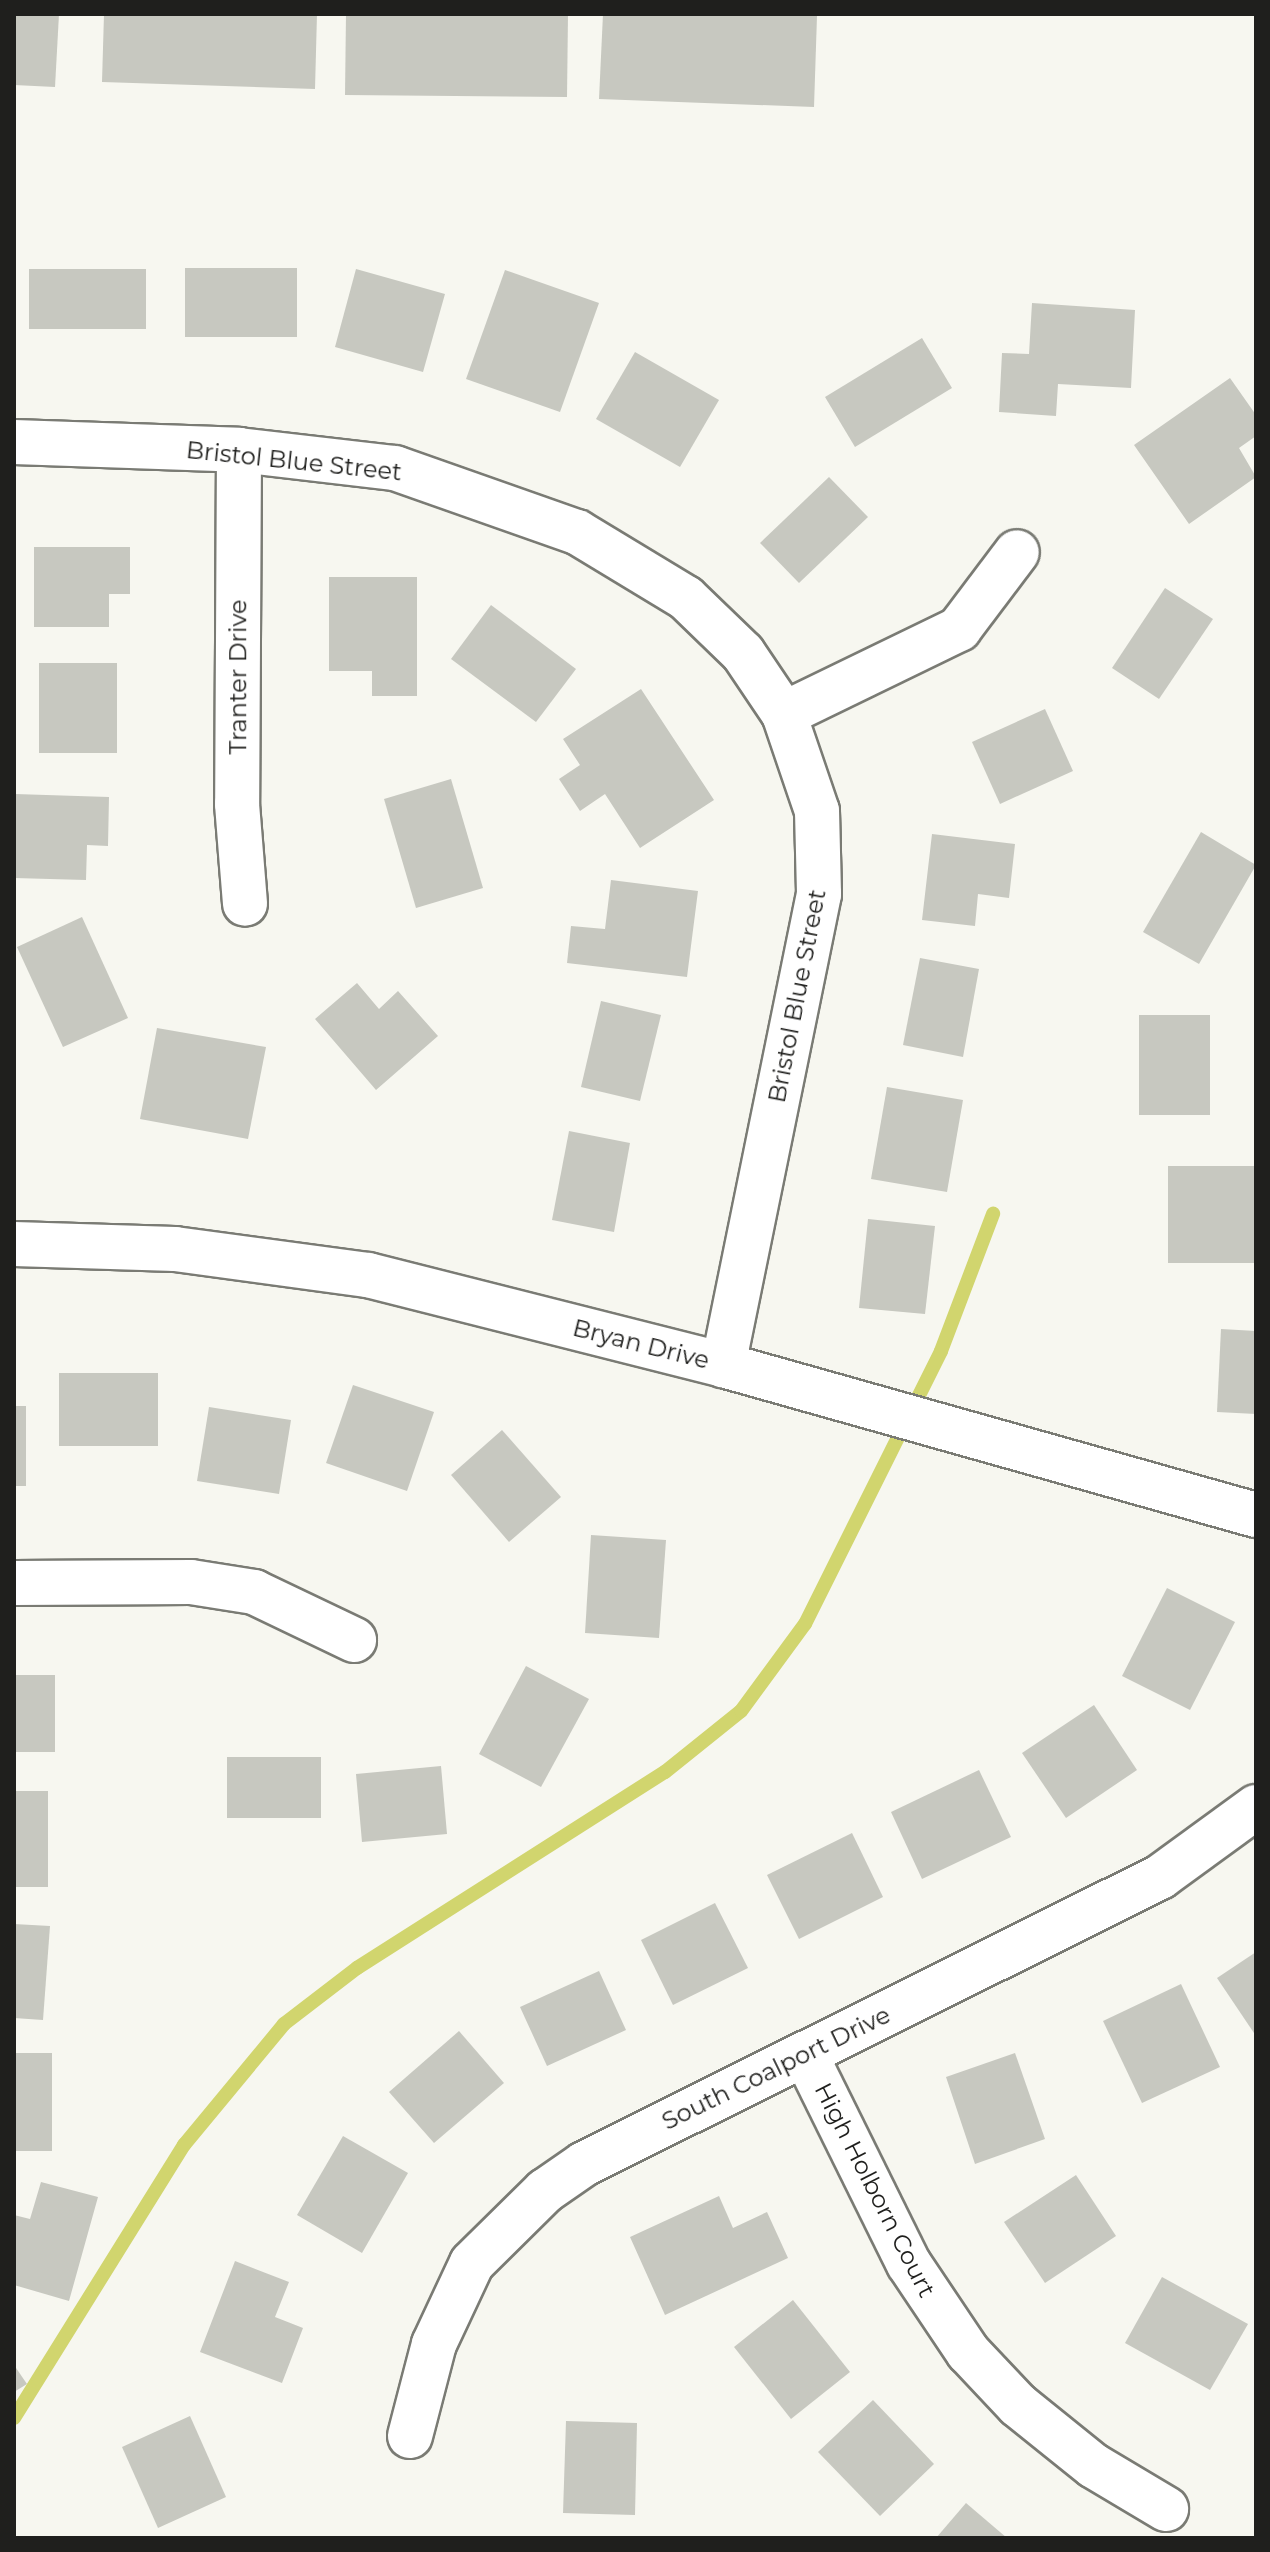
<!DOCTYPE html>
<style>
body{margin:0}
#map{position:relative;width:1270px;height:2552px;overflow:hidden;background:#f7f7f0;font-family:Montserrat,sans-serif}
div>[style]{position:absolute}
.stream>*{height:14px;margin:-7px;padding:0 7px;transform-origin:7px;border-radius:7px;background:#d1d56e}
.building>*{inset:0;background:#c7c8c0}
.roads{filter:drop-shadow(2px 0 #7a7b74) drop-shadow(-2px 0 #7a7b74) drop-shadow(0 2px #7a7b74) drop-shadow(0 -2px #7a7b74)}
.minor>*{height:44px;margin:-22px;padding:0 22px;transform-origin:22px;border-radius:22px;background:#fff}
span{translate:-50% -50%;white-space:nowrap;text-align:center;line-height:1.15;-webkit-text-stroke:8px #fff;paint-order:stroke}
.street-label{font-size:24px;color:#1f1f1d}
.frame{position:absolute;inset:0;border:16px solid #1f1f1d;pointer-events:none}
</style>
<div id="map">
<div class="stream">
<div style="left:14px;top:2418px;width:322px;rotate:-58.1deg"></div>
<div style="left:184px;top:2145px;width:157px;rotate:-50.4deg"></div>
<div style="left:284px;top:2024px;width:92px;rotate:-37.5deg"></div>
<div style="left:357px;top:1968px;width:365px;rotate:-32.5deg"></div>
<div style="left:665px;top:1772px;width:97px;rotate:-38.8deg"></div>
<div style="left:741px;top:1711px;width:108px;rotate:-53.7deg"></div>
<div style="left:805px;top:1624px;width:305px;rotate:-63.5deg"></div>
<div style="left:941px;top:1351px;width:147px;rotate:-69.2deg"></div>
</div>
<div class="building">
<div style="clip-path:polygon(14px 14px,59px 14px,55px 87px,14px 85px)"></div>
<div style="clip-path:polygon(104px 14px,317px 14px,315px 89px,102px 82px)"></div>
<div style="clip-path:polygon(346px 14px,568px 14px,567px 97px,345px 95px)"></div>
<div style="clip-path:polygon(603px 14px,817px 16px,814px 107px,599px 99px)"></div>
<div style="clip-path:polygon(185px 268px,297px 268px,297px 337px,185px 337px)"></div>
<div style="clip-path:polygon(29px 269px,146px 269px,146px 329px,29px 329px)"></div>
<div style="clip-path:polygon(356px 269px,445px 294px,423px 372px,335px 347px)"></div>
<div style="clip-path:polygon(505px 270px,599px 303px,560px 412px,466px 379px)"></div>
<div style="clip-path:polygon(1032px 303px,1135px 310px,1131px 388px,1058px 384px,1056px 416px,999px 412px,1002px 353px,1029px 354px)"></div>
<div style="clip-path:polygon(922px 338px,952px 388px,855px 447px,825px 397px)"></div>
<div style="clip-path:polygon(635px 352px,719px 400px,680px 467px,596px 419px)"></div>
<div style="clip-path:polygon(1230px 378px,1256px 415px,1256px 436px,1239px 448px,1256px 477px,1189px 524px,1134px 445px)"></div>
<div style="clip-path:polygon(829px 477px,868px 517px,799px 583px,760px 543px)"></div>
<div style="clip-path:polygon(34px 547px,130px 547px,130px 594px,109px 594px,109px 627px,34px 627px)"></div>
<div style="clip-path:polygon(329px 577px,417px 577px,417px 696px,372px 696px,372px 671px,329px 671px)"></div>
<div style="clip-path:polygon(1165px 588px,1213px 619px,1159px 699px,1112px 668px)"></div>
<div style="clip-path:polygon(491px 605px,576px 669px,536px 722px,451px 659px)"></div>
<div style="clip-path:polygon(39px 663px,117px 663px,117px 753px,39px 753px)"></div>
<div style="clip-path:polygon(641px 689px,714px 800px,640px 848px,605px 794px,580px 811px,559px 779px,580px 765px,563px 739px)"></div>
<div style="clip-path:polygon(1045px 709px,1073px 771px,1000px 804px,972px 742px)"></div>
<div style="clip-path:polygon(451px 779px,483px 888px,416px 908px,384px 799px)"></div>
<div style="clip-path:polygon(15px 794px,109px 797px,108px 846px,87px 845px,86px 880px,14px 878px)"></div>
<div style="clip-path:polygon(1201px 832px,1256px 865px,1199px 964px,1143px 932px)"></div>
<div style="clip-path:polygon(932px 834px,1015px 844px,1009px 898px,978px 894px,975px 926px,922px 920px)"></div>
<div style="clip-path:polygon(611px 880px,698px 891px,687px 977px,567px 963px,571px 926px,605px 929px)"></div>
<div style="clip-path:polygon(82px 917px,128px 1018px,63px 1047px,17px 947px)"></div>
<div style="clip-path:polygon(920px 958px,979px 969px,963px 1057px,903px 1045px)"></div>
<div style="clip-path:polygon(357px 983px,379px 1009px,398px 991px,438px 1036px,376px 1090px,315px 1019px)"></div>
<div style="clip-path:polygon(601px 1001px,661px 1015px,640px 1101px,581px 1087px)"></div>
<div style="clip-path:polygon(1139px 1015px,1210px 1015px,1210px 1115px,1139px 1115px)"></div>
<div style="clip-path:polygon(157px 1028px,266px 1047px,248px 1139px,140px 1119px)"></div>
<div style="clip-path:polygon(887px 1087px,963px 1100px,947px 1192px,871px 1179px)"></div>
<div style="clip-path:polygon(569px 1131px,630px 1143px,614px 1232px,552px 1220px)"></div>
<div style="clip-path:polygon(1168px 1166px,1256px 1166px,1256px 1263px,1168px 1263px)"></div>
<div style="clip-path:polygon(868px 1219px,935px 1226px,925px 1314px,859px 1308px)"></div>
<div style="clip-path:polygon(1221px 1329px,1256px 1331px,1256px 1414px,1217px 1412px)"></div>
<div style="clip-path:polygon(59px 1373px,158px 1373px,158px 1446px,59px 1446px)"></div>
<div style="clip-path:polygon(353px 1385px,434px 1412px,407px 1491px,326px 1463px)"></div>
<div style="clip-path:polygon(14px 1406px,26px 1406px,26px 1486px,14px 1486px)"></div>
<div style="clip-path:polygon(209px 1407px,291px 1420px,279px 1494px,197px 1481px)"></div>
<div style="clip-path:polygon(502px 1430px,561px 1497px,509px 1542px,451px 1475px)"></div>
<div style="clip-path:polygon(591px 1535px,666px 1540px,659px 1638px,585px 1633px)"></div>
<div style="clip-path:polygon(1167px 1588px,1235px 1622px,1190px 1710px,1122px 1676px)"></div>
<div style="clip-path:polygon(526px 1666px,589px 1699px,541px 1787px,479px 1754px)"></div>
<div style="clip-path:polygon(14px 1675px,55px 1675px,55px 1752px,14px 1752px)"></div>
<div style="clip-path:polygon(1094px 1705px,1137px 1770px,1066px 1818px,1022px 1753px)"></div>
<div style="clip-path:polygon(227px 1757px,321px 1757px,321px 1818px,227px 1818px)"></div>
<div style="clip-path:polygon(441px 1766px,447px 1834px,362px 1842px,356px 1774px)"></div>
<div style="clip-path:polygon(979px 1770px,1011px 1837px,922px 1879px,891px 1812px)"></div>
<div style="clip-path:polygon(14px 1791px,48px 1791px,48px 1887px,14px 1887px)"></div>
<div style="clip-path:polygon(852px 1833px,883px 1897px,799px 1939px,767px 1875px)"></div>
<div style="clip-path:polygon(715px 1903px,748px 1968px,673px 2005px,641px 1940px)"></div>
<div style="clip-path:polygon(14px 1924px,50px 1926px,43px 2020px,14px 2018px)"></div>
<div style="clip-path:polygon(1256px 1952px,1256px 2036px,1217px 1978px)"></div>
<div style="clip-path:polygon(599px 1971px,626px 2030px,547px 2066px,520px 2007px)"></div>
<div style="clip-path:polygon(1181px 1984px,1220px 2067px,1142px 2103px,1103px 2021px)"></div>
<div style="clip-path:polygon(459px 2031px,504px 2083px,434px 2143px,389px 2092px)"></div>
<div style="clip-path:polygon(14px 2053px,52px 2053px,52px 2151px,14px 2151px)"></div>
<div style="clip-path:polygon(1015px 2053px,1045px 2139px,975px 2164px,946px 2077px)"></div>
<div style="clip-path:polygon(343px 2136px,408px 2173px,362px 2253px,297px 2215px)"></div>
<div style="clip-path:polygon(1076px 2175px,1116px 2236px,1045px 2283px,1004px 2222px)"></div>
<div style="clip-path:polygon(41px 2182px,98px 2197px,69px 2301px,14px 2285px,14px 2215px,30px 2219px)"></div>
<div style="clip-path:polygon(719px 2196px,733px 2228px,767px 2212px,788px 2258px,665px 2315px,630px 2237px)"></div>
<div style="clip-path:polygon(235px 2261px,289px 2282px,275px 2317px,303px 2328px,282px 2383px,200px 2352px)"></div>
<div style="clip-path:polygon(1162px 2277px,1248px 2324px,1210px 2390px,1125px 2343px)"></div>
<div style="clip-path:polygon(793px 2300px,850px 2372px,791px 2419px,734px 2347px)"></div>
<div style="clip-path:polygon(14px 2365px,27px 2384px,14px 2392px)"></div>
<div style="clip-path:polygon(873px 2400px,934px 2464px,880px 2516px,818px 2452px)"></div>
<div style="clip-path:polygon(190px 2416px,226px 2497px,158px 2528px,122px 2447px)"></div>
<div style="clip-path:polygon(566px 2421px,637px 2423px,635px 2515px,563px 2513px)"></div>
<div style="clip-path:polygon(966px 2503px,1007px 2538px,936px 2538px)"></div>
</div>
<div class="roads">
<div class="minor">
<div style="left:14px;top:442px;width:225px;rotate:2deg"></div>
<div style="left:239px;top:450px;width:157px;rotate:6.6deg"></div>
<div style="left:395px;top:468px;width:193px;rotate:19.4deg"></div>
<div style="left:577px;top:532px;width:127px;rotate:31.2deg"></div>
<div style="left:686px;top:598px;width:79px;rotate:44deg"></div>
<div style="left:743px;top:653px;width:73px;rotate:56.1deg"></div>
<div style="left:784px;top:714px;width:102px;rotate:71.2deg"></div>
<div style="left:817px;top:811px;width:83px;rotate:88.6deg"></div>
<div style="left:819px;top:894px;width:481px;rotate:101.5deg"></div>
<div style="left:239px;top:450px;width:354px;rotate:90.3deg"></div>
<div style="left:237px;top:804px;width:100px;rotate:85.4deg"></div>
<div style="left:784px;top:714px;width:195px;rotate:-25.9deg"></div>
<div style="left:959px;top:629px;width:96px;rotate:-53deg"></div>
<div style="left:14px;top:1244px;width:161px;rotate:1.8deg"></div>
<div style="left:175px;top:1249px;width:195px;rotate:7.7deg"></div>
<div style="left:368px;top:1275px;width:366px;rotate:14.2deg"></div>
<div style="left:723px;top:1365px;width:554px;rotate:15.72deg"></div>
<div style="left:14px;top:1583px;width:177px;rotate:-0.3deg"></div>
<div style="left:191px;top:1582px;width:64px;rotate:9deg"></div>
<div style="left:254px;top:1592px;width:111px;rotate:25.6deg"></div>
<div style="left:805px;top:2054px;width:234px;rotate:63.7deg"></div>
<div style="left:909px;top:2264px;width:106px;rotate:56.2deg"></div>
<div style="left:968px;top:2352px;width:73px;rotate:46.7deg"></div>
<div style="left:1018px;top:2405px;width:97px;rotate:38.8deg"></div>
<div style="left:1094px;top:2466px;width:84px;rotate:30.8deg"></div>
<div style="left:410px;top:2436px;width:95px;rotate:-75.4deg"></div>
<div style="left:434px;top:2344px;width:89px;rotate:-64.9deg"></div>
<div style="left:472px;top:2263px;width:103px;rotate:-44.6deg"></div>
<div style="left:545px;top:2191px;width:47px;rotate:-34.7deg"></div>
<div style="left:584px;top:2164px;width:644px;rotate:-26.49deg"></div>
<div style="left:1160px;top:1877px;width:119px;rotate:-36.1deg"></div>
</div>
</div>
<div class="street-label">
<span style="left:294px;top:461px;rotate:6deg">Bristol Blue Street</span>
<span style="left:238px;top:677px;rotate:-90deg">Tranter Drive</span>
<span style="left:797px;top:996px;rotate:-79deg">Bristol Blue Street</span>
<span style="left:641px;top:1344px;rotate:14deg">Bryan Drive</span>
<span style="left:776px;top:2068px;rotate:-26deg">South Coalport Drive</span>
<span style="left:875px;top:2190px;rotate:63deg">High Holborn Court</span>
</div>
<div class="frame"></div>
</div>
